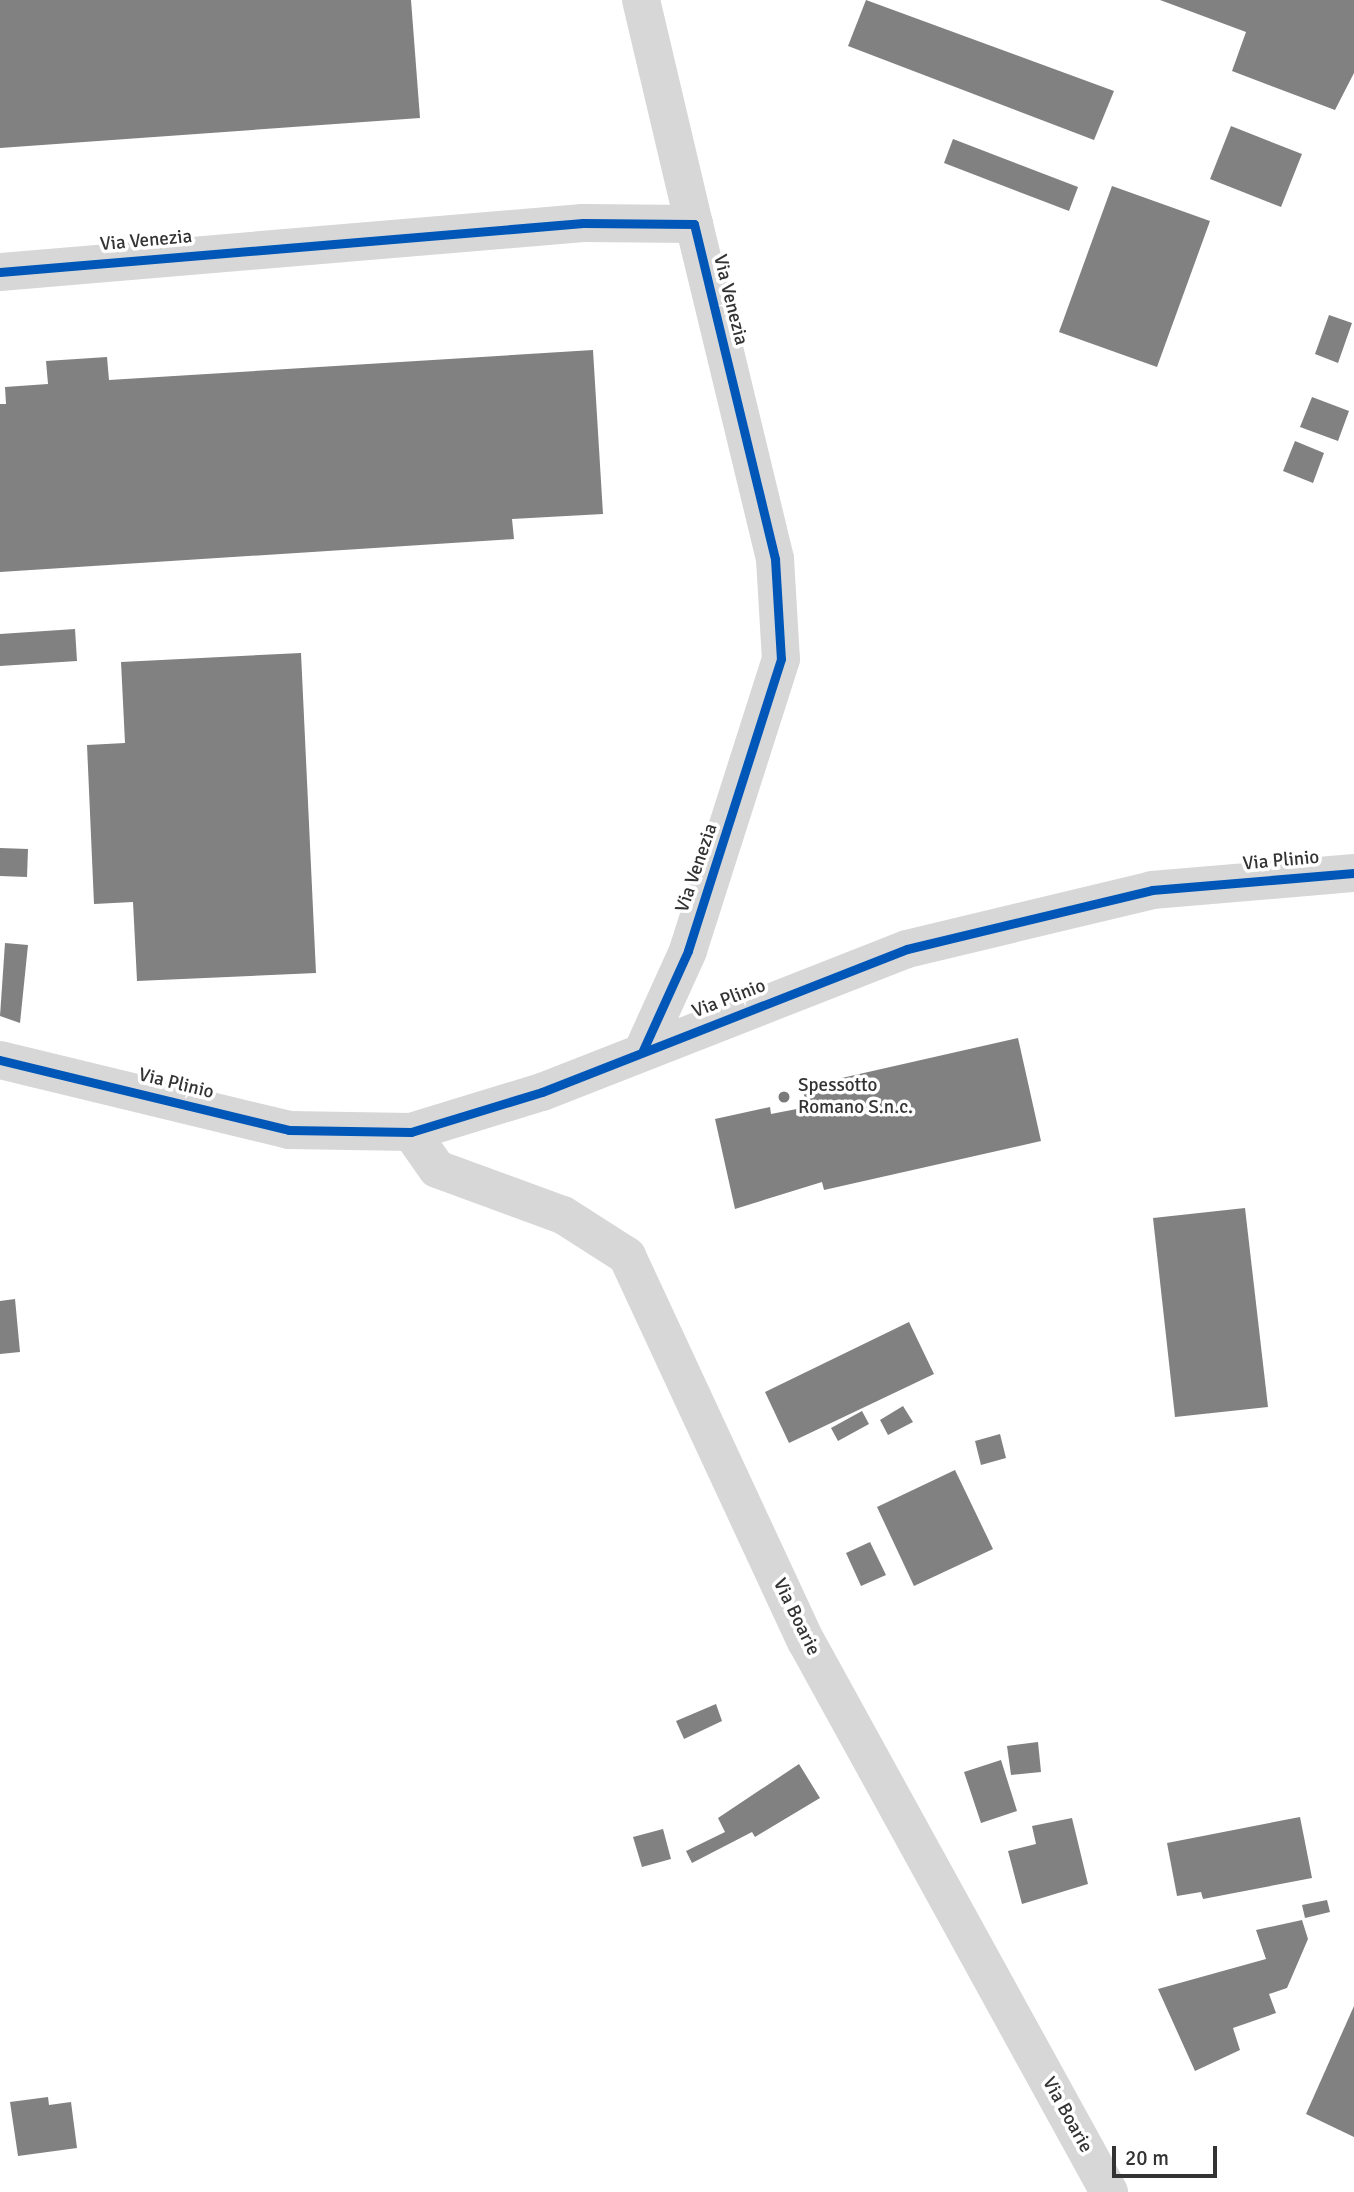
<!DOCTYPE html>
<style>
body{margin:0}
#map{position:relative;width:1354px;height:2192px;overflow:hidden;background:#fff;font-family:Signika,sans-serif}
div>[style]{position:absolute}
.building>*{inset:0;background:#818181}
.minor>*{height:38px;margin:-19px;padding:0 19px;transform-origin:19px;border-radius:19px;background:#d7d7d7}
.cycleway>*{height:9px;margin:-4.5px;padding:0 4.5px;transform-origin:4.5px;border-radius:4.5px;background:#0057b8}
.dots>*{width:19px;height:19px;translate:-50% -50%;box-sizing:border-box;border:4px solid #fff;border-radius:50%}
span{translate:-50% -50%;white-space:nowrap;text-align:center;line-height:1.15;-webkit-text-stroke:7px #fff;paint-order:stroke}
.street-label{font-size:19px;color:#333}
.poi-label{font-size:19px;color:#333}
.left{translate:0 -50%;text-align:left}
.scale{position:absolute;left:1112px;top:2146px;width:105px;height:32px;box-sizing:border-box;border:4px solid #333;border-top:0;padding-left:9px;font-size:21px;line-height:24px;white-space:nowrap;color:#333;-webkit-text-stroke:5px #fff;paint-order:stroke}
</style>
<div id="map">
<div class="building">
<div style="clip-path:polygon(0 0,411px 0,420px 118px,0 148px)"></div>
<div style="clip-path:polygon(866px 0,1114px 91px,1094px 140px,848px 46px)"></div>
<div style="clip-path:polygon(1160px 0,1354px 0,1354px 73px,1335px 110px,1232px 71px,1246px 32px)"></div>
<div style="clip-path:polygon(1231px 126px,1302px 154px,1281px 207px,1210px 179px)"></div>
<div style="clip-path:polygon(953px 139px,1078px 187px,1069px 211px,944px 163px)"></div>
<div style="clip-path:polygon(1112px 186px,1210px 221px,1157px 367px,1059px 332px)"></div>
<div style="clip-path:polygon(1329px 315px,1352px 323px,1338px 363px,1315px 354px)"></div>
<div style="clip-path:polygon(593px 350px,603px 514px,512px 519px,514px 539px,0 572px,0 404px,6px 404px,5px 387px,48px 384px,46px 361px,107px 357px,109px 380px)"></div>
<div style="clip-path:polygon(1312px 397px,1349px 411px,1338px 441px,1300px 427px)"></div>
<div style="clip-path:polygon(1295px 441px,1324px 453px,1313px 483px,1283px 471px)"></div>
<div style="clip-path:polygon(75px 629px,77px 661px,0 666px,0 634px)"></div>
<div style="clip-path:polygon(301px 653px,316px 973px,137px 981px,133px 902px,94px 904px,87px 745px,125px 743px,121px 662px)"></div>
<div style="clip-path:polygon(0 848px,28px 849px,27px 877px,0 876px)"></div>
<div style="clip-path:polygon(5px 943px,28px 945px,20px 1023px,0 1016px)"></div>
<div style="clip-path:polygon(1018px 1038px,1041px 1141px,824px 1190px,822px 1182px,735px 1209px,715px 1119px,770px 1107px,771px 1114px,807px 1107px,802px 1087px)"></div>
<div style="clip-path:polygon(1245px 1208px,1268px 1407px,1175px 1417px,1153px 1218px)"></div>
<div style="clip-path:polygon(15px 1299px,20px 1352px,0 1354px,0 1301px)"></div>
<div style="clip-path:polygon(909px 1322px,934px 1374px,789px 1443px,765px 1392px)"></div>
<div style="clip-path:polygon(903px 1406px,913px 1422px,888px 1435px,880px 1420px)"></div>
<div style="clip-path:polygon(862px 1411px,869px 1424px,838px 1441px,831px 1428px)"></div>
<div style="clip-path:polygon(1000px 1434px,1006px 1458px,981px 1465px,975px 1441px)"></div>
<div style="clip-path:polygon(955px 1470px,993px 1549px,914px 1586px,877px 1507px)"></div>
<div style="clip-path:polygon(870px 1542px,886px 1575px,861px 1586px,846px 1553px)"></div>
<div style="clip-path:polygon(716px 1704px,722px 1721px,684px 1739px,676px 1721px)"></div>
<div style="clip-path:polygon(1038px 1742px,1041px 1772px,1011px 1775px,1007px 1746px)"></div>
<div style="clip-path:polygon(1001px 1760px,1017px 1811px,981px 1823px,964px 1772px)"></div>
<div style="clip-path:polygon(799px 1764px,820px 1798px,755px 1837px,752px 1832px,692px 1863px,686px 1851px,725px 1832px,718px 1818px)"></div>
<div style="clip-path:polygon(1300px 1817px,1312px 1878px,1203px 1899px,1201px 1892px,1177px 1896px,1167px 1843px)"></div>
<div style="clip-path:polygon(1072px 1818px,1088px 1884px,1022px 1904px,1008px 1851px,1036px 1844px,1032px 1826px)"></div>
<div style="clip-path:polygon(663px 1829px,671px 1859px,642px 1867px,633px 1837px)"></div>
<div style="clip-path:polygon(1327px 1900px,1330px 1912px,1305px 1918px,1302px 1905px)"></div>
<div style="clip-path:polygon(1302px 1920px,1308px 1939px,1287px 1988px,1269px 1994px,1276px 2013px,1233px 2028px,1240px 2050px,1195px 2071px,1158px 1989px,1266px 1959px,1256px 1930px)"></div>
<div style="clip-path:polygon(1354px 2006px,1354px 2137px,1306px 2114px)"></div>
<div style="clip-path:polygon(48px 2097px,49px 2105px,71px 2102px,77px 2148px,18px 2156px,10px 2102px)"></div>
</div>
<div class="minor">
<div style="left:641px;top:0;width:230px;rotate:76.7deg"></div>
<div style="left:0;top:272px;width:585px;rotate:-4.8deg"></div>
<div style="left:583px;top:223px;width:111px;rotate:0.5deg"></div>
<div style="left:694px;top:224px;width:345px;rotate:76.4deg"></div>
<div style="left:775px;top:559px;width:100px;rotate:86.6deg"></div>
<div style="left:781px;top:659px;width:306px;rotate:107.7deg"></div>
<div style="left:688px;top:951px;width:109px;rotate:114.4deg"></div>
<div style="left:0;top:1060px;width:297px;rotate:13.6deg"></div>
<div style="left:289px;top:1130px;width:122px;rotate:0.9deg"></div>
<div style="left:411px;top:1132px;width:137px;rotate:-17deg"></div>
<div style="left:542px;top:1092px;width:392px;rotate:-21.4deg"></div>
<div style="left:907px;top:949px;width:252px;rotate:-13.5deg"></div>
<div style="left:1152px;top:890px;width:203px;rotate:-4.8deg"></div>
<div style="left:411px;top:1132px;width:45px;rotate:54.9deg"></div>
<div style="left:437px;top:1169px;width:134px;rotate:20.1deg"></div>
<div style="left:563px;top:1215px;width:76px;rotate:32.6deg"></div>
<div style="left:627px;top:1256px;width:425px;rotate:65.1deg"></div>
<div style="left:806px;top:1641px;width:629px;rotate:61.19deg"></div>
</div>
<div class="cycleway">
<div style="left:0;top:272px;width:585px;rotate:-4.8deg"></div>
<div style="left:583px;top:223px;width:111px;rotate:0.5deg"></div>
<div style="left:694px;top:224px;width:345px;rotate:76.4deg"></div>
<div style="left:775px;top:559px;width:100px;rotate:86.6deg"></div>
<div style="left:781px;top:659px;width:306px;rotate:107.7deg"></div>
<div style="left:688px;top:951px;width:109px;rotate:114.4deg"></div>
<div style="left:0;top:1060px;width:297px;rotate:13.6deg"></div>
<div style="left:289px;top:1130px;width:122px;rotate:0.9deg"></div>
<div style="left:411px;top:1132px;width:137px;rotate:-17deg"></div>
<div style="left:542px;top:1092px;width:392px;rotate:-21.4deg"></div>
<div style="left:907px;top:949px;width:252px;rotate:-13.5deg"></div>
<div style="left:1152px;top:890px;width:203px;rotate:-4.8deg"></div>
</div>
<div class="dots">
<div style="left:784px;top:1097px;background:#7a7a7a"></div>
</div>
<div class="street-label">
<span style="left:146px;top:241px;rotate:-5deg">Via Venezia</span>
<span style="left:730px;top:300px;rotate:76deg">Via Venezia</span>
<span style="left:1281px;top:861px;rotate:-5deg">Via Plinio</span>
<span style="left:697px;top:868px;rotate:-71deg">Via Venezia</span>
<span style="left:729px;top:999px;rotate:-21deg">Via Plinio</span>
<span style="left:176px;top:1084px;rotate:14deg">Via Plinio</span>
<span style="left:796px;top:1617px;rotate:64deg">Via Boarie</span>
<span style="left:1067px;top:2115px;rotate:61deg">Via Boarie</span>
</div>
<div class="poi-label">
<span class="left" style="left:798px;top:1097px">Spessotto<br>Romano S.n.c.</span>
</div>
<div class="scale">20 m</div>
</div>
